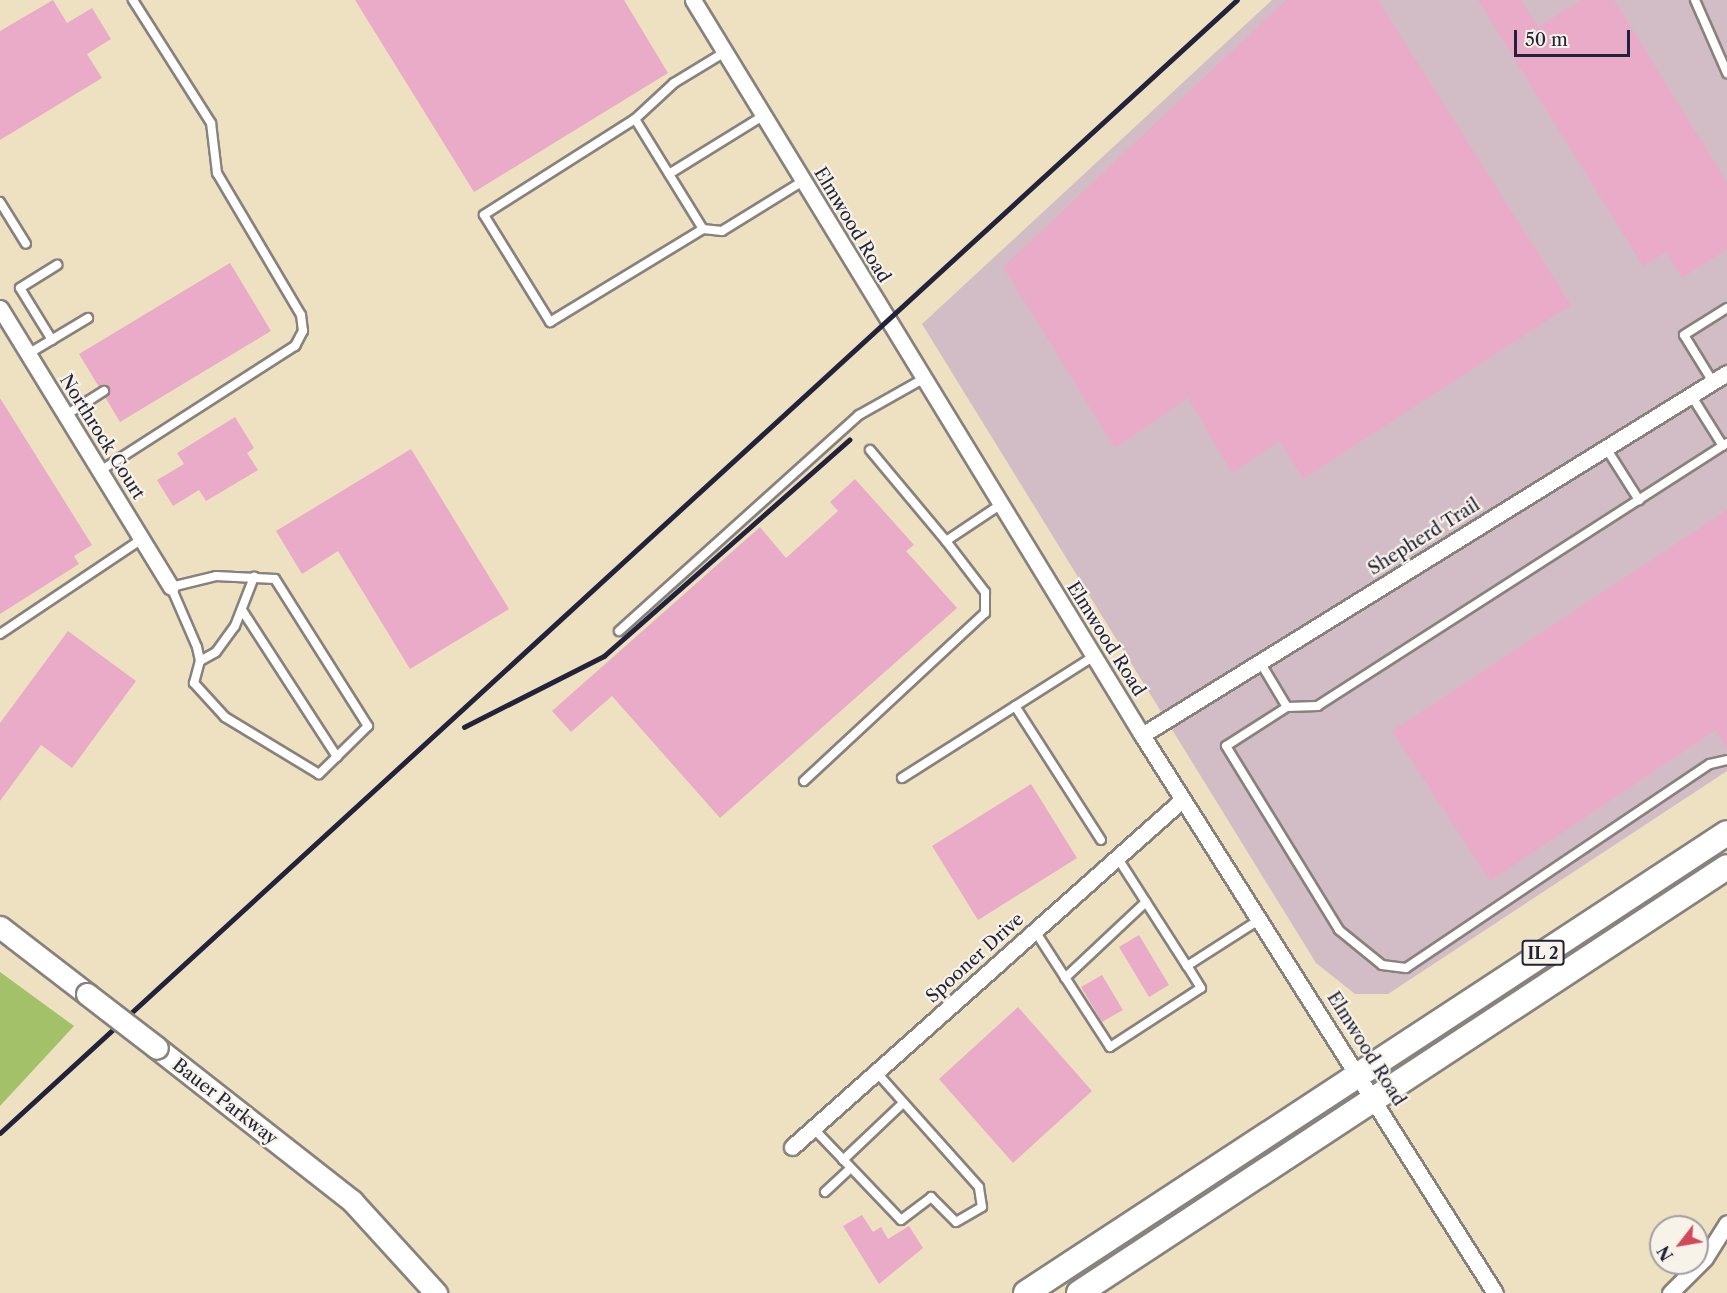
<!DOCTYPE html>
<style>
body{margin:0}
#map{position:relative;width:1727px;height:1293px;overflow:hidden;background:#eee1c1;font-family:"Libre Caslon Text",serif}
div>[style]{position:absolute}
.industrial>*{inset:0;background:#d2bdc6}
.green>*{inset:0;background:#a2c169}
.building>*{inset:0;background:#eaabc8}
.roads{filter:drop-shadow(2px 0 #88827e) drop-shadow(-2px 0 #88827e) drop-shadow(0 2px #88827e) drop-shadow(0 -2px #88827e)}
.service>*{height:8px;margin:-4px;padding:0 4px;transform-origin:4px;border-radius:4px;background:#fff}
.minor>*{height:15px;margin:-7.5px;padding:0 7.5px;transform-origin:7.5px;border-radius:7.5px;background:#fff}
.secondary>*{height:21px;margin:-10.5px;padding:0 10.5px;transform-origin:10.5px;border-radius:10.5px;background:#fff}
.primary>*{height:24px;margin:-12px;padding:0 12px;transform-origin:12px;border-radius:12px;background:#fff}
.rail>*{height:4.5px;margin:-2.25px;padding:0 2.25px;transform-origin:2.25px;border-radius:2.25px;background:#22223b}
.bridges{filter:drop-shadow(2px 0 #88827e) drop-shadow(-2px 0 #88827e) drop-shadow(0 2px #88827e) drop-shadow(0 -2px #88827e)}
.secondary-bridge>*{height:21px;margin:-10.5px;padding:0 10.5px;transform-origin:10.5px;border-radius:10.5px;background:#fff}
span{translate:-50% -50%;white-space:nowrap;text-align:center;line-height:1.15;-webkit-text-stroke:4.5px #f7f3e8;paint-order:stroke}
.shield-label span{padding:2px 4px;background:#f7f3e8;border:2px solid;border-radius:4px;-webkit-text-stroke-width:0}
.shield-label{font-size:16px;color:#22223b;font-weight:700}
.street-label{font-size:18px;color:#22223b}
.north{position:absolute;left:1649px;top:1215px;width:60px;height:60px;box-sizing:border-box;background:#f7f3e8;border:2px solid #a29fa3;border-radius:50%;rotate:239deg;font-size:16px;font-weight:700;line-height:24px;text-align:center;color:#22223b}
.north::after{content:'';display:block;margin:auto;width:21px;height:27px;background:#d1495b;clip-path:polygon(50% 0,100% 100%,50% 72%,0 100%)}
.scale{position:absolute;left:1514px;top:30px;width:116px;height:27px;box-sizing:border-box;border:3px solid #22223b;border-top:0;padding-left:8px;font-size:18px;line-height:21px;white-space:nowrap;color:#22223b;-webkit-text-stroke:4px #f7f3e8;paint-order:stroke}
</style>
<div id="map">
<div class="industrial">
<div style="clip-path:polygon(1272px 0,1727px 0,1727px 771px,1388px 994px,1355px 994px,1316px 963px,922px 324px)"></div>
</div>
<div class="green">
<div style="clip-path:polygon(0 972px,74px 1026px,0 1106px)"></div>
</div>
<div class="building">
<div style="clip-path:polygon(53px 0,67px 23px,92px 8px,111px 39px,87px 54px,102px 78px,0 140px,0 31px)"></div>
<div style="clip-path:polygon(355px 0,624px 0,668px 73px,474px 192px)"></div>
<div style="clip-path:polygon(1286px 0,1378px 0,1571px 305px,1303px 479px,1280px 441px,1232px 473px,1188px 398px,1115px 448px,1003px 267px)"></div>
<div style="clip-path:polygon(1478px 0,1521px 0,1538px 27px,1581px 0,1614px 0,1727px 182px,1727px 249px,1682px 278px,1666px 252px,1643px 266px)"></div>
<div style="clip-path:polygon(230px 263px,271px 331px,120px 422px,105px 397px,109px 388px,99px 387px,79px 354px)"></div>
<div style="clip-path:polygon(0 398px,92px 545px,74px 556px,79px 564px,0 614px)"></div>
<div style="clip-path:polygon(235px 417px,254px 448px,247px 453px,258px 470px,206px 501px,199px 490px,173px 506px,157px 480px,184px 464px,177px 453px)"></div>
<div style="clip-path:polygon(411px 449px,509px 609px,410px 669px,338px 551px,302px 574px,276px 531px)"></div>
<div style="clip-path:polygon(855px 479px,914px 545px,906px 551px,957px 608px,720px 818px,612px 696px,571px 732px,552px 711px,760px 527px,786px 558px,838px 511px,830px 502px)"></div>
<div style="clip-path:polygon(1727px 510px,1727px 748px,1716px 730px,1490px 881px,1392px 731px)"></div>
<div style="clip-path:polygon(68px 631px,136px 681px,72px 768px,41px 745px,0 801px,0 723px)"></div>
<div style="clip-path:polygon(1031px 784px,1077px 858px,978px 920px,932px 846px)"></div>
<div style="clip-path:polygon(1139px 935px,1169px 985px,1149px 997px,1119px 947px)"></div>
<div style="clip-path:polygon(1102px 975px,1123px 1010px,1102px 1022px,1081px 987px)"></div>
<div style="clip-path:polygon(1018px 1007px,1092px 1091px,1013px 1163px,939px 1079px)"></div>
<div style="clip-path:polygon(862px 1215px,873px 1232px,881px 1227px,888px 1239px,909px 1226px,923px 1248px,879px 1284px,843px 1226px)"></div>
</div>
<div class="roads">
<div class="service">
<div style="left:1695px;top:0;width:80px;rotate:66.3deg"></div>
<div style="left:725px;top:52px;width:60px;rotate:148.7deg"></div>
<div style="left:674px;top:83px;width:53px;rotate:137.3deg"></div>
<div style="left:635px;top:119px;width:179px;rotate:147.6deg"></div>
<div style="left:484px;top:215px;width:126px;rotate:58.3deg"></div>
<div style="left:550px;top:322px;width:179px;rotate:-31.3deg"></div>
<div style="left:703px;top:229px;width:19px;rotate:6deg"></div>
<div style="left:722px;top:231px;width:95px;rotate:-31.7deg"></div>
<div style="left:635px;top:119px;width:129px;rotate:58.3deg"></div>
<div style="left:669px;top:174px;width:110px;rotate:-31.7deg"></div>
<div style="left:0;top:202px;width:49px;rotate:58.2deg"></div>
<div style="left:52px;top:340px;width:61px;rotate:-121.6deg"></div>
<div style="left:20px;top:288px;width:44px;rotate:-31.9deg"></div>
<div style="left:28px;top:354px;width:70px;rotate:-31deg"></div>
<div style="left:1713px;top:382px;width:55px;rotate:-121.7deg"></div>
<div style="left:1684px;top:335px;width:51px;rotate:-32.1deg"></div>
<div style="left:1691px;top:395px;width:60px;rotate:57.9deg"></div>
<div style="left:66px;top:415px;width:45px;rotate:-32.3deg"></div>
<div style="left:1727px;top:443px;width:486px;rotate:147.3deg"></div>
<div style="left:1318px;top:706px;width:31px;rotate:178deg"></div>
<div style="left:1287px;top:707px;width:72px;rotate:147.4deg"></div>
<div style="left:1226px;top:746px;width:216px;rotate:58.4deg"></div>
<div style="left:1339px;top:930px;width:55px;rotate:39.1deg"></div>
<div style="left:1382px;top:965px;width:24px;rotate:7deg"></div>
<div style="left:1406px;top:968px;width:366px;rotate:-33.9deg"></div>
<div style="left:1710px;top:764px;width:17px;rotate:-13deg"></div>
<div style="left:1606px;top:448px;width:62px;rotate:57.6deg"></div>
<div style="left:870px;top:450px;width:119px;rotate:50.1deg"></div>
<div style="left:100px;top:471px;width:232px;rotate:-32.7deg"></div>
<div style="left:295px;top:346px;width:17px;rotate:-62deg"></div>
<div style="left:303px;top:331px;width:16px;rotate:-97deg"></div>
<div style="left:301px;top:315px;width:165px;rotate:-120.6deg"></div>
<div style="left:217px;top:173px;width:50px;rotate:-96.8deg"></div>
<div style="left:211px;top:123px;width:146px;rotate:-122.4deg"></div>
<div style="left:216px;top:576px;width:59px;rotate:2.9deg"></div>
<div style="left:275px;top:579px;width:174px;rotate:57.7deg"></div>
<div style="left:368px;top:726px;width:69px;rotate:135.6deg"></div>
<div style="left:319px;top:774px;width:110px;rotate:-148.8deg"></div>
<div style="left:225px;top:717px;width:46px;rotate:-132.4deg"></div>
<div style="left:194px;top:683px;width:23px;rotate:-75deg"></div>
<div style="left:200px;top:661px;width:14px;rotate:-102deg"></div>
<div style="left:197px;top:647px;width:65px;rotate:-113.4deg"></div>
<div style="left:171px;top:587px;width:46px;rotate:-13.7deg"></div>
<div style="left:242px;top:610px;width:175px;rotate:57.1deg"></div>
<div style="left:619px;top:631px;width:323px;rotate:-42deg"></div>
<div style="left:859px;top:415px;width:73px;rotate:-29.4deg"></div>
<div style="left:0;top:634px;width:171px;rotate:-33.8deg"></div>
<div style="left:200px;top:661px;width:18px;rotate:-29deg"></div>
<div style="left:216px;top:652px;width:32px;rotate:-54deg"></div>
<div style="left:235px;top:626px;width:53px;rotate:-68.8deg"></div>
<div style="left:1260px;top:662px;width:52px;rotate:59deg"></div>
<div style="left:1015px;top:706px;width:159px;rotate:57.3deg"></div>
<div style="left:902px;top:778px;width:227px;rotate:-32.4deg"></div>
<div style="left:804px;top:781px;width:247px;rotate:-42.9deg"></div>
<div style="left:985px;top:613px;width:21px;rotate:-90deg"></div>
<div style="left:985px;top:592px;width:64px;rotate:-127.4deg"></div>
<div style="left:946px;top:541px;width:65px;rotate:-33.7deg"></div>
<div style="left:1117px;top:857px;width:130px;rotate:57.3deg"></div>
<div style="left:1187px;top:966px;width:85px;rotate:-32.6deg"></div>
<div style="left:1035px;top:931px;width:138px;rotate:57.1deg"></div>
<div style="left:1110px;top:1047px;width:108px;rotate:-33deg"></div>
<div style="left:1201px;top:988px;width:26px;rotate:-122deg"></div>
<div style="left:1065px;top:978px;width:111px;rotate:-43.2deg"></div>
<div style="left:813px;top:1128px;width:127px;rotate:46.3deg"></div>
<div style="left:901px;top:1220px;width:38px;rotate:-37deg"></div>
<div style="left:931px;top:1197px;width:35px;rotate:45deg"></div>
<div style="left:956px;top:1222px;width:30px;rotate:-30deg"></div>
<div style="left:982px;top:1207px;width:20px;rotate:-99deg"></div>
<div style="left:979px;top:1187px;width:154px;rotate:-131.8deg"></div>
<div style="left:843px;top:1160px;width:83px;rotate:-43.5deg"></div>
<div style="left:825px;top:1192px;width:34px;rotate:-43deg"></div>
</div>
<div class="minor">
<div style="left:693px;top:0;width:861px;rotate:58.58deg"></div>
<div style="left:1142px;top:735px;width:660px;rotate:57.68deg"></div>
<div style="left:0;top:308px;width:327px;rotate:58.5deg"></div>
<div style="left:1142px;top:735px;width:688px;rotate:-31.75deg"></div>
<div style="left:792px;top:1147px;width:523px;rotate:-41.67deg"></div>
<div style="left:1670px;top:1293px;width:49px;rotate:-45deg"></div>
<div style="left:1705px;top:1258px;width:41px;rotate:-57.8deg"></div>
</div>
<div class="secondary">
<div style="left:0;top:927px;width:110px;rotate:37.6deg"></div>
<div style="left:157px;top:1048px;width:248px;rotate:38.1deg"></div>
<div style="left:352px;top:1201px;width:125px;rotate:47.6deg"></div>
</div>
<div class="primary">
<div style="left:1026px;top:1293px;width:838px;rotate:-33.27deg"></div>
<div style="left:1079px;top:1293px;width:775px;rotate:-33.32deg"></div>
</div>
</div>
<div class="rail">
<div style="left:464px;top:727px;width:157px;rotate:-26.9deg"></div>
<div style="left:604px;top:656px;width:327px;rotate:-41.4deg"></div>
<div style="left:0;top:1133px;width:1677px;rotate:-42.49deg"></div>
</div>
<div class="bridges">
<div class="secondary-bridge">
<div style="left:87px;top:994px;width:88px;rotate:37.6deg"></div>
</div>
</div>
<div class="shield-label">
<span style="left:1543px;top:953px">IL 2</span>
</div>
<div class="street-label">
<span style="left:852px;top:225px;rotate:59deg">Elmwood Road</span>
<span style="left:102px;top:437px;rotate:58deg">Northrock Court</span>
<span style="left:1424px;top:537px;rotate:-32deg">Shepherd Trail</span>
<span style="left:1106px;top:639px;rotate:58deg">Elmwood Road</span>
<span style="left:975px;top:958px;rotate:-42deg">Spooner Drive</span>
<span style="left:1366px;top:1049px;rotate:58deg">Elmwood Road</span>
<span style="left:225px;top:1102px;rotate:38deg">Bauer Parkway</span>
</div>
<div class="north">N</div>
<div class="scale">50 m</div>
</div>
